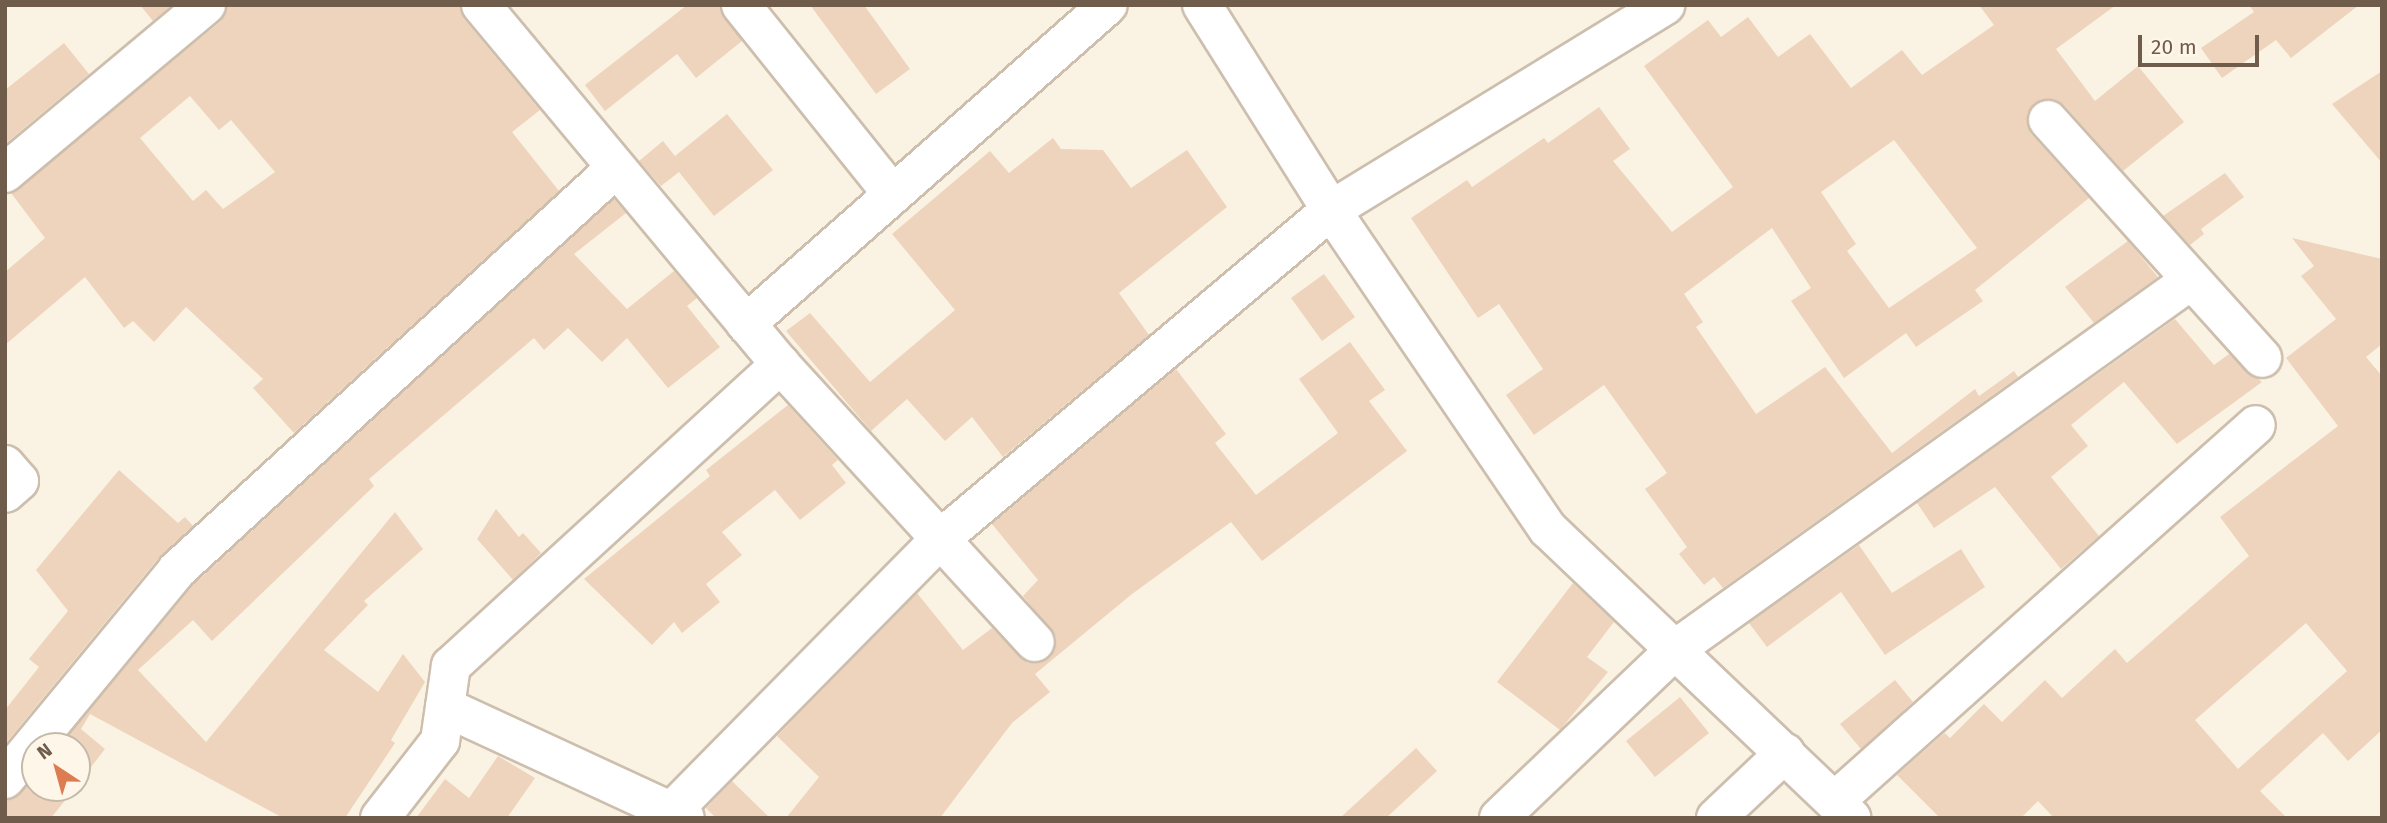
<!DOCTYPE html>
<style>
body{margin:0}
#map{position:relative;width:2387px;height:823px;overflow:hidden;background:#faf3e3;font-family:"Fira Sans",sans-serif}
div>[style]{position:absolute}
.building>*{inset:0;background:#eed4bc}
.roads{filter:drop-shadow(2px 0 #cdbead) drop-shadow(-2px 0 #cdbead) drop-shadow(0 2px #cdbead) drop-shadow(0 -2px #cdbead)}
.minor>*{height:38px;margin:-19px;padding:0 19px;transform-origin:19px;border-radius:19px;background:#fff}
span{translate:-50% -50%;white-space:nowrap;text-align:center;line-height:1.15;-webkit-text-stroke:7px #fef7e9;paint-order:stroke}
.frame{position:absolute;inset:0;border:7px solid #705c4b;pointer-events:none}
.north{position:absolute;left:21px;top:732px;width:70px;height:70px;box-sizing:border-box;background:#fef7e9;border:2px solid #c5b9aa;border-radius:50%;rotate:324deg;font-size:19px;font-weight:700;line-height:28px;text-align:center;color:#705c4b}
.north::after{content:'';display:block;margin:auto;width:24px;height:32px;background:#dd7c50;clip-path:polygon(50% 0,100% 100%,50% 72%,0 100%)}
.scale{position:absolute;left:2138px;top:35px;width:121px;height:32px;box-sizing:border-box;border:4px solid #705c4b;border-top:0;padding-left:9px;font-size:21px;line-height:24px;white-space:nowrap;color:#705c4b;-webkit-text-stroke:5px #fef7e9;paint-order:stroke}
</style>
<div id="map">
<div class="building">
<div style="clip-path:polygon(140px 5px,172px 5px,153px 21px)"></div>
<div style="clip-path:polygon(evenodd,227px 5px,460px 5px,464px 19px,540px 110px,512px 132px,559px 191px,294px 433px,253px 388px,263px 379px,186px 307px,154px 342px,133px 321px,124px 328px,85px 277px,5px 345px,5px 272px,45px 238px,11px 193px,220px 22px,227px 5px,190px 96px,219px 130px,231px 120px,275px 172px,223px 209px,206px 190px,193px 201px,140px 138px,190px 96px)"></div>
<div style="clip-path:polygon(687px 5px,720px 5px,742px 41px,696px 78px,677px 54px,605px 111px,585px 85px)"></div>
<div style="clip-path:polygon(810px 5px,864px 5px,910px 69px,876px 94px)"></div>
<div style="clip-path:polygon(evenodd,1979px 5px,2116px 5px,2056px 49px,2095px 101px,2138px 66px,2184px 122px,2123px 171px,2064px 105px,2054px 99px,2034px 103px,2027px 114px,2031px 134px,2089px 198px,1975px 290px,1983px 301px,1916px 347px,1906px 333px,1844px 378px,1791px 301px,1811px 288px,1772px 228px,1684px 294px,1703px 322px,1696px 327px,1756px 414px,1825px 367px,1892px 453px,1975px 389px,1979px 396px,2014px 371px,2018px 377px,1723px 588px,1714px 577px,1704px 585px,1679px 554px,1687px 547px,1645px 489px,1667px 473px,1604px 385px,1534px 435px,1506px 395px,1543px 369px,1499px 304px,1478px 318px,1411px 218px,1467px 180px,1472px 187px,1544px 138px,1548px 143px,1599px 107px,1630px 149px,1613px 161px,1672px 232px,1733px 187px,1644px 66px,1708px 20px,1721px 37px,1748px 17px,1778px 57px,1810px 34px,1851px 88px,1902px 50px,1922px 75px,1994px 25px,1979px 5px,1894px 140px,1977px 248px,1889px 308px,1847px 251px,1856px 244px,1821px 192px,1894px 140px)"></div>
<div style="clip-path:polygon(2249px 5px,2359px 5px,2291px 58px,2276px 40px,2222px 78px,2201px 48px,2254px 12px)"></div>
<div style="clip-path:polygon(64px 43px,89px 74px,5px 144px,5px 90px)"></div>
<div style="clip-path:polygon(2382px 71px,2382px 163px,2332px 104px)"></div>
<div style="clip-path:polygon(727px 114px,773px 170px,714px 216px,679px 172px,661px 186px,639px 161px,663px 141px,675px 156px)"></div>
<div style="clip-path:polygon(1053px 138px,1061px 149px,1103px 150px,1131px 188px,1187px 150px,1227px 207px,1119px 293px,1149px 335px,1003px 457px,972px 417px,945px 441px,907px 399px,871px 431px,786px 331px,810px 313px,870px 382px,955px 310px,892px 234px,990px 151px,1009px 173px)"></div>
<div style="clip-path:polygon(2225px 173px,2244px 197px,2201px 229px,2204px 234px,2190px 245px,2163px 216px)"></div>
<div style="clip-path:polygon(614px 199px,626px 213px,574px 254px,627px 309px,674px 271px,697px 298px,687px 306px,720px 347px,668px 388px,627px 338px,602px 362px,568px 328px,544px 350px,534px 338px,369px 479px,374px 486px,212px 641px,193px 620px,138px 670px,206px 742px,395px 512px,423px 549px,364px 601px,368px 605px,324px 650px,378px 692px,403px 654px,425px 682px,391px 740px,395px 743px,345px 818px,283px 818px,90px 714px,81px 729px,105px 749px,77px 785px,77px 746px,60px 746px,193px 585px)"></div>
<div style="clip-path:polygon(evenodd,2292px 238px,2382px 259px,2382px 344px,2366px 357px,2382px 376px,2382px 730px,2348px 761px,2323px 733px,2260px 791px,2287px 818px,2054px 818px,2038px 801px,2021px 818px,1940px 818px,1897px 775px,1941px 736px,1945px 733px,1950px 738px,1984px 704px,2002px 722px,2045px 680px,2062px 698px,2115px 649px,2127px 663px,2249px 556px,2220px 517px,2338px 426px,2286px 358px,2336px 319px,2301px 276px,2314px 266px,2292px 238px,2306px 623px,2347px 671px,2238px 769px,2195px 720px,2306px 623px)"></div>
<div style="clip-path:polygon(2128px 241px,2158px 277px,2094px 323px,2065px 287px)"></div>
<div style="clip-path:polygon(1324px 274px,1355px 317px,1322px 341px,1291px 298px)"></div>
<div style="clip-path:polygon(2175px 319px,2214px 365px,2229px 354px,2262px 382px,2177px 444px,2124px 382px,2071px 425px,2088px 446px,2051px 477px,2099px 536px,2061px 569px,1995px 487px,1934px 528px,1917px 503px)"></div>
<div style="clip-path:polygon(1350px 342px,1385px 390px,1369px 401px,1407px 451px,1262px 561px,1231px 522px,1132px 594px,1035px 674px,1050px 692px,1012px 723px,940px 818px,786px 818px,819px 777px,777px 736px,917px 593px,963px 650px,992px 628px,1028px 663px,1050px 658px,1056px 637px,1023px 596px,1038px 580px,992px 524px,1176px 369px,1226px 434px,1215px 443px,1256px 495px,1338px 433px,1299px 379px)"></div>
<div style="clip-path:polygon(788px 405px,838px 460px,832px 465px,846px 483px,800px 520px,775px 490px,722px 532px,742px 555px,706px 584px,720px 602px,682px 633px,674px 622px,652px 645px,584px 579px,710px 476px,706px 470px)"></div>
<div style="clip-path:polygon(119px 470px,178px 523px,185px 517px,193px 526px,160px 556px,5px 744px,5px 710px,39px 667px,29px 659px,68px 611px,36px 570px)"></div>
<div style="clip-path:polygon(496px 509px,519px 537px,523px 533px,541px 553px,513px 580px,477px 539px)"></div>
<div style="clip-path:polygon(1859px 545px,1892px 593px,1961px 549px,1985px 587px,1885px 655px,1841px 592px,1767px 647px,1749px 623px)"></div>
<div style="clip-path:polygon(1573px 583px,1614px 622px,1587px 657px,1608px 672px,1560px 730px,1497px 682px)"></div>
<div style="clip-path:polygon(1895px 680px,1913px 702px,1861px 749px,1840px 724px)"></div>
<div style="clip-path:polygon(1680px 697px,1709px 733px,1655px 777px,1626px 741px)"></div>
<div style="clip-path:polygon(1416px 748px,1437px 771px,1386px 818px,1340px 818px)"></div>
<div style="clip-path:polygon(498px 756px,535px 778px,507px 818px,416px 818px,445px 779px,469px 798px)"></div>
<div style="clip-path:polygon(35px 777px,35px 788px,75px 788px,51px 818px,5px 818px,5px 800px,21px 793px)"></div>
<div style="clip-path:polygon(732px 781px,770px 818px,716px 818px,706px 808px)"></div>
</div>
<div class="roads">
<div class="minor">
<div style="left:481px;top:5px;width:467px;rotate:50.2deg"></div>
<div style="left:780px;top:364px;width:377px;rotate:47.5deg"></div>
<div style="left:741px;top:5px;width:243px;rotate:51.3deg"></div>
<div style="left:1202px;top:5px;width:242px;rotate:57.8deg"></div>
<div style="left:1331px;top:210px;width:386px;rotate:55.8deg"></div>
<div style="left:1548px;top:529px;width:419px;rotate:43.6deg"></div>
<div style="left:2048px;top:120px;width:320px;rotate:48deg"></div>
<div style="left:5px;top:173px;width:262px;rotate:-39.9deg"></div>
<div style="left:746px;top:324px;width:482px;rotate:-41.4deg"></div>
<div style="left:5px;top:465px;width:21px;rotate:49deg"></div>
<div style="left:19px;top:481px;width:18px;rotate:139deg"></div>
<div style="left:445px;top:707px;width:264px;rotate:24.8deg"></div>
<div style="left:5px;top:779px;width:271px;rotate:-50.5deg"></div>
<div style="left:177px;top:570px;width:595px;rotate:-42.48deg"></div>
<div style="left:1835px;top:801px;width:564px;rotate:-41.77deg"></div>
<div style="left:673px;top:810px;width:378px;rotate:-45.4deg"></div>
<div style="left:938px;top:541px;width:514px;rotate:-40.11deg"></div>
<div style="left:1331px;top:210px;width:392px;rotate:-31.5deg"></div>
<div style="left:380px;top:818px;width:98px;rotate:-52.1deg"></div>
<div style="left:440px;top:741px;width:76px;rotate:-81.7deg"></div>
<div style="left:451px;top:666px;width:447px;rotate:-42.5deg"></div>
<div style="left:1499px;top:818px;width:246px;rotate:-43.7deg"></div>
<div style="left:1677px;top:648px;width:631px;rotate:-35.58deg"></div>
<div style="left:1716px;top:818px;width:95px;rotate:-43.3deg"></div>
</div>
</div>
<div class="frame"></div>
<div class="north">N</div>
<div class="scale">20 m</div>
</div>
